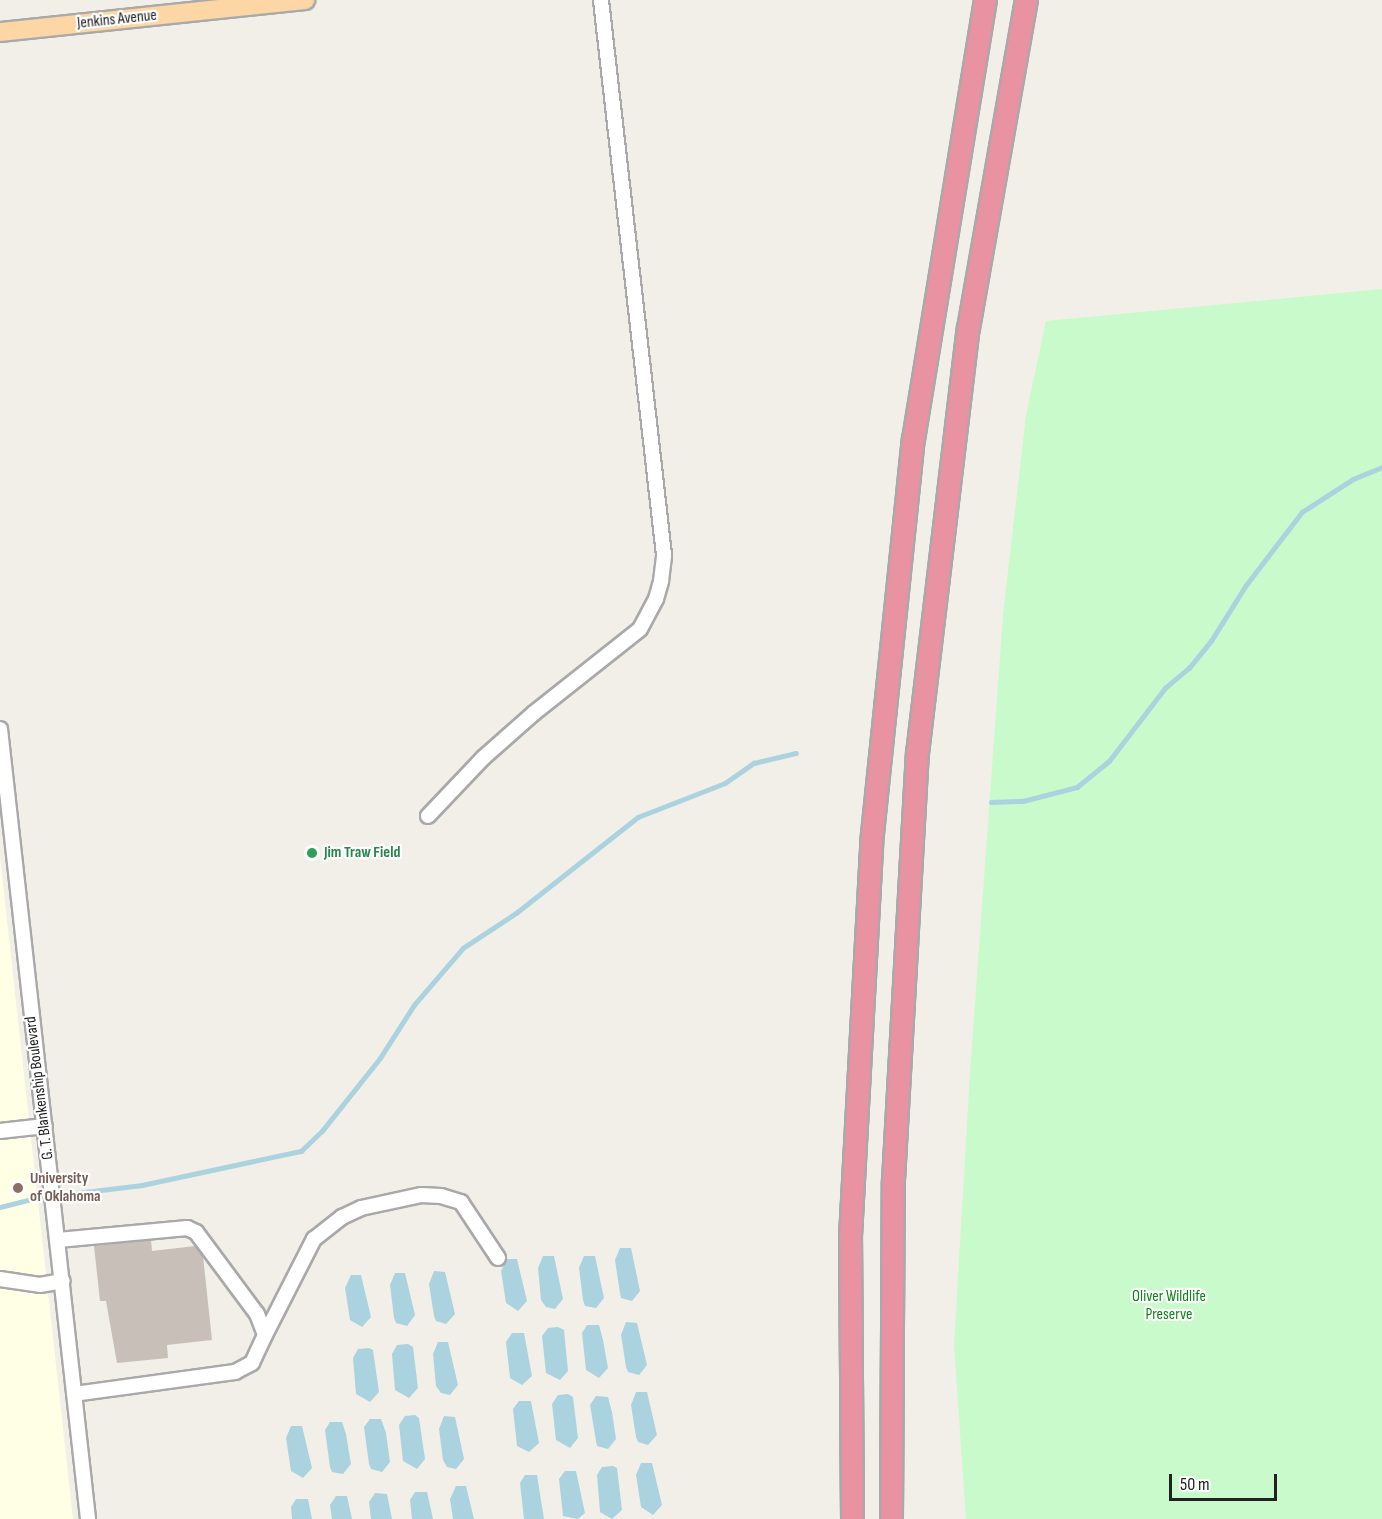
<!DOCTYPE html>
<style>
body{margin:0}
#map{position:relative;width:1382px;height:1519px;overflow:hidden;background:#f2efe9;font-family:"Sofia Sans Condensed",sans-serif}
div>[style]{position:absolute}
.education>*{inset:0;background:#ffffe5}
.park>*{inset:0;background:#c8facc}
.water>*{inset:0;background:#aad3df}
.stream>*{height:4.5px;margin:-2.25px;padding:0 2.25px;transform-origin:2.25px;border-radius:2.25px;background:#aad3df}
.building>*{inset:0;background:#c7bfb8}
.roads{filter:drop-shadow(2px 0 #a9a9a9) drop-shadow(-2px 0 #a9a9a9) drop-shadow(0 2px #a9a9a9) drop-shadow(0 -2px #a9a9a9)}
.minor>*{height:14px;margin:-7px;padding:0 7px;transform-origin:7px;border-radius:7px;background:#fff}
.major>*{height:18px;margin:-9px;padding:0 9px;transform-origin:9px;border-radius:9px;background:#fcd6a4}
.highway>*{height:21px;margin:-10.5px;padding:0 10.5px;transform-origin:10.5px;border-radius:10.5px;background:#e892a2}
.dots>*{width:16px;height:16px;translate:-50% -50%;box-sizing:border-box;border:3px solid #fff;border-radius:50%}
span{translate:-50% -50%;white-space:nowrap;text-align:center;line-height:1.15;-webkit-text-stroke:4.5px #fff;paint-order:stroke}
.street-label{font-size:16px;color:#222}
.leisure-label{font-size:16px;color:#27864d;font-weight:700}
.left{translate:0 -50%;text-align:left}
.education-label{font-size:16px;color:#785e54;font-weight:700}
.park-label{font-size:16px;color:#0c8416}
.scale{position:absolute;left:1169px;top:1474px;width:108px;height:27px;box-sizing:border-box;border:3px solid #222;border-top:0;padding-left:8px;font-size:18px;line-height:21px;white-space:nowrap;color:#222;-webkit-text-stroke:4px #fff;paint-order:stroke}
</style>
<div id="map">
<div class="education">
<div style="clip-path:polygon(0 857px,73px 1519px,0 1519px)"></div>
</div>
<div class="park">
<div style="clip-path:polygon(1382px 289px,1382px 1519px,966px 1519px,954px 1345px,970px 1073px,1003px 615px,1026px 415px,1046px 321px)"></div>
</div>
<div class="water">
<div style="clip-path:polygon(620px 1248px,631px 1248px,640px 1291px,632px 1301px,621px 1298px,620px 1293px,615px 1260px)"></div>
<div style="clip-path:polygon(543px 1256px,554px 1256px,563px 1299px,555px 1309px,546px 1307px,541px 1300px,538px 1268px)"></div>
<div style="clip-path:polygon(584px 1256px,595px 1256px,604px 1298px,596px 1308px,585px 1306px,583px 1300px,579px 1268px)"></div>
<div style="clip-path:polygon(507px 1259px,517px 1259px,527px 1301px,518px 1311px,506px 1303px,501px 1271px)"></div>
<div style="clip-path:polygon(434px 1271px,445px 1272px,455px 1314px,446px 1324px,436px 1321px,434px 1316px,429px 1284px)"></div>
<div style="clip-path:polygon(395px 1273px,405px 1273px,415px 1315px,407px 1326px,396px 1323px,394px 1318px,390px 1285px)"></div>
<div style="clip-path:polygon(351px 1275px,361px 1275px,371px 1317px,362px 1327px,350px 1320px,345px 1288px)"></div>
<div style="clip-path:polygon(626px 1322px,637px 1323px,647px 1365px,639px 1375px,628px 1372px,626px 1367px,621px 1335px)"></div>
<div style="clip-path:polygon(587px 1325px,599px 1325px,603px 1340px,608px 1368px,599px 1378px,586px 1370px,582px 1333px)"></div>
<div style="clip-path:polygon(558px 1327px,564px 1330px,568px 1371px,560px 1380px,546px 1373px,542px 1336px,548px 1328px)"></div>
<div style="clip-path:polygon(512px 1333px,524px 1333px,532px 1376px,522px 1385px,510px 1378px,506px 1342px)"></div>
<div style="clip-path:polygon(438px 1342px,448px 1342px,458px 1385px,450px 1395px,441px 1393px,436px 1386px,433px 1354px)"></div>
<div style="clip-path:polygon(408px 1344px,413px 1347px,418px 1388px,409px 1398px,395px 1390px,392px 1354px,397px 1345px)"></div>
<div style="clip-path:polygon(369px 1348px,373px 1350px,379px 1392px,370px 1402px,356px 1394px,353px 1358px,358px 1349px)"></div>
<div style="clip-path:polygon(636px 1392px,647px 1392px,657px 1435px,648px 1445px,638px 1442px,636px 1437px,631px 1405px)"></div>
<div style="clip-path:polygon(568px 1394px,573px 1397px,578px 1438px,570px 1448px,556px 1440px,552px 1404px,558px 1395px)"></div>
<div style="clip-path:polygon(596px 1396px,608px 1397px,612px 1412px,616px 1439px,608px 1449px,597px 1446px,596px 1441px,590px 1405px)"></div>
<div style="clip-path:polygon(519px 1401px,531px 1401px,539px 1443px,529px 1452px,517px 1446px,513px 1409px)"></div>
<div style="clip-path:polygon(415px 1415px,419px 1418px,425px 1459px,417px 1469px,403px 1461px,399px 1425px,405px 1416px)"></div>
<div style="clip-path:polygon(444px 1416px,455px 1417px,464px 1459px,456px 1469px,447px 1467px,443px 1460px,439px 1429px)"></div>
<div style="clip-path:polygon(370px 1419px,381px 1419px,386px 1433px,390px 1462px,382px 1472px,371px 1469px,369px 1464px,364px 1427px)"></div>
<div style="clip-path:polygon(330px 1422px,342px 1422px,346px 1434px,351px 1464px,343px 1474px,332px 1472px,330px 1467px,325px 1430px)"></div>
<div style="clip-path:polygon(291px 1426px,302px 1426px,312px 1468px,303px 1478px,291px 1471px,286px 1438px)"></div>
<div style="clip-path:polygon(641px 1463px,652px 1463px,662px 1505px,653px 1515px,641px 1507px,636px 1475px)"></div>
<div style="clip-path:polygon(613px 1466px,617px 1468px,622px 1510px,612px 1519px,600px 1512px,597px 1475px,602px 1467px)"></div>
<div style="clip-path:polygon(565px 1471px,576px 1471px,585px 1513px,578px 1519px,563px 1516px,559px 1479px)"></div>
<div style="clip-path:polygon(525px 1475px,537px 1475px,544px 1519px,524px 1519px,520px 1483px)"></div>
<div style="clip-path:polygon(456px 1486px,466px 1486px,474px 1519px,453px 1519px,450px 1499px)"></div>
<div style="clip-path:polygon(415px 1492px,427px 1492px,433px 1519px,412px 1519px,410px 1500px)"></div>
<div style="clip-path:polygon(375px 1493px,387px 1494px,392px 1519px,371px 1519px,369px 1502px)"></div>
<div style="clip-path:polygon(336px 1496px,347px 1496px,352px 1519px,332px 1519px,330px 1505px)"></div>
<div style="clip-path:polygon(296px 1499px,308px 1499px,312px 1519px,292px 1519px,291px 1507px)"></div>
</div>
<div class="stream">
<div style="left:991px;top:802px;width:32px;rotate:-2deg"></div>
<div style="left:1023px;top:801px;width:56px;rotate:-14.5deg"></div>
<div style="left:1077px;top:787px;width:41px;rotate:-39.1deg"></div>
<div style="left:1109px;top:761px;width:92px;rotate:-52.5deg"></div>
<div style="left:1165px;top:688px;width:31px;rotate:-40deg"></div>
<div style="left:1189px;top:668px;width:35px;rotate:-51deg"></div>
<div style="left:1211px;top:641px;width:66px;rotate:-58deg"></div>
<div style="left:1246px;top:585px;width:92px;rotate:-52.5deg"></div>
<div style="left:1302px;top:512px;width:61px;rotate:-32.9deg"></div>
<div style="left:1353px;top:479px;width:31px;rotate:-22deg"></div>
<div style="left:0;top:1207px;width:36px;rotate:-14deg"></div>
<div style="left:35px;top:1198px;width:108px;rotate:-6.9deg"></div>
<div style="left:142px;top:1185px;width:163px;rotate:-12.1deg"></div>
<div style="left:301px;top:1151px;width:29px;rotate:-44deg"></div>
<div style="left:322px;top:1131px;width:93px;rotate:-51.5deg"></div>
<div style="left:380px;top:1058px;width:63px;rotate:-57.3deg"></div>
<div style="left:414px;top:1005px;width:75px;rotate:-49.3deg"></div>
<div style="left:463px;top:948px;width:64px;rotate:-33.4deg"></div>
<div style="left:516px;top:913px;width:155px;rotate:-38.2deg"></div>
<div style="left:638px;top:817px;width:93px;rotate:-21.3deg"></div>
<div style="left:725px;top:783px;width:35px;rotate:-35deg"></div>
<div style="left:754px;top:763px;width:43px;rotate:-13.4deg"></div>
</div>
<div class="building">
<div style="clip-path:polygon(151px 1240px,152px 1251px,195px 1246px,203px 1256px,212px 1340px,167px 1345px,168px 1358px,117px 1363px,106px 1301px,100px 1301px,94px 1246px)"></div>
</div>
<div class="roads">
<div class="minor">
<div style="left:0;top:729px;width:795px;rotate:83.64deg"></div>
<div style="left:428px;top:816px;width:80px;rotate:-46.5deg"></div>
<div style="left:483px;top:758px;width:68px;rotate:-41.4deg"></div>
<div style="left:534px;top:713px;width:135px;rotate:-38.4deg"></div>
<div style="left:640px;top:629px;width:34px;rotate:-62deg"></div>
<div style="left:656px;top:599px;width:19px;rotate:-74deg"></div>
<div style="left:661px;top:581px;width:26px;rotate:-83deg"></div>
<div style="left:664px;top:555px;width:559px;rotate:-96.48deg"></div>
<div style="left:0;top:1131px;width:45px;rotate:-6.3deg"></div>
<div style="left:58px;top:1240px;width:130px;rotate:-5.3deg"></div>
<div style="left:187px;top:1228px;width:10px;rotate:24deg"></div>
<div style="left:196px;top:1232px;width:102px;rotate:53.4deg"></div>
<div style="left:257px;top:1314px;width:22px;rotate:69deg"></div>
<div style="left:265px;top:1335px;width:31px;rotate:115deg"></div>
<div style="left:252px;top:1363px;width:19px;rotate:152deg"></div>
<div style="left:235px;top:1372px;width:162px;rotate:172.2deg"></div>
<div style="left:0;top:1279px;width:40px;rotate:8.5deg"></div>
<div style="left:40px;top:1285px;width:23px;rotate:-10deg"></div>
<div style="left:265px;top:1335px;width:108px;rotate:-63deg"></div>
<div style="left:314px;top:1239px;width:36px;rotate:-38deg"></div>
<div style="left:342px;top:1217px;width:21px;rotate:-25deg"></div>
<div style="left:361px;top:1208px;width:61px;rotate:-12.2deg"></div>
<div style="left:421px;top:1195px;width:20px;rotate:3deg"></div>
<div style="left:441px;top:1196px;width:21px;rotate:17deg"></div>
<div style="left:461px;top:1202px;width:67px;rotate:56.5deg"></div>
</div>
<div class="major">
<div style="left:0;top:32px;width:307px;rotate:-6deg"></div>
</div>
<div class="highway">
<div style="left:852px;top:1519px;width:283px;rotate:-90.4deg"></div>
<div style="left:850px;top:1236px;width:394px;rotate:-86.9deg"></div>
<div style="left:871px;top:843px;width:406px;rotate:-84.1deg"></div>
<div style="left:913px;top:439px;width:445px;rotate:-80.7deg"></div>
<div style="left:891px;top:1519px;width:339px;rotate:-89.7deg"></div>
<div style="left:893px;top:1180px;width:428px;rotate:-86.8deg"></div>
<div style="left:917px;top:753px;width:428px;rotate:-83.2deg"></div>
<div style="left:968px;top:328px;width:333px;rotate:-80deg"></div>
</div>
</div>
<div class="dots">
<div style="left:312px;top:853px;background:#2e9e5b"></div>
<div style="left:18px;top:1188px;background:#8d6e63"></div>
</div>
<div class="street-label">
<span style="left:117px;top:20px;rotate:-6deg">Jenkins Avenue</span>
<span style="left:40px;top:1088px;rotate:-97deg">G. T. Blankenship Boulevard</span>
</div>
<div class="leisure-label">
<span class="left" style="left:324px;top:853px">Jim Traw Field</span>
</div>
<div class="education-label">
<span class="left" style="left:30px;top:1188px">University<br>of Oklahoma</span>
</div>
<div class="park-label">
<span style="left:1169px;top:1306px">Oliver Wildlife<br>Preserve</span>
</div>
<div class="scale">50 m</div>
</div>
